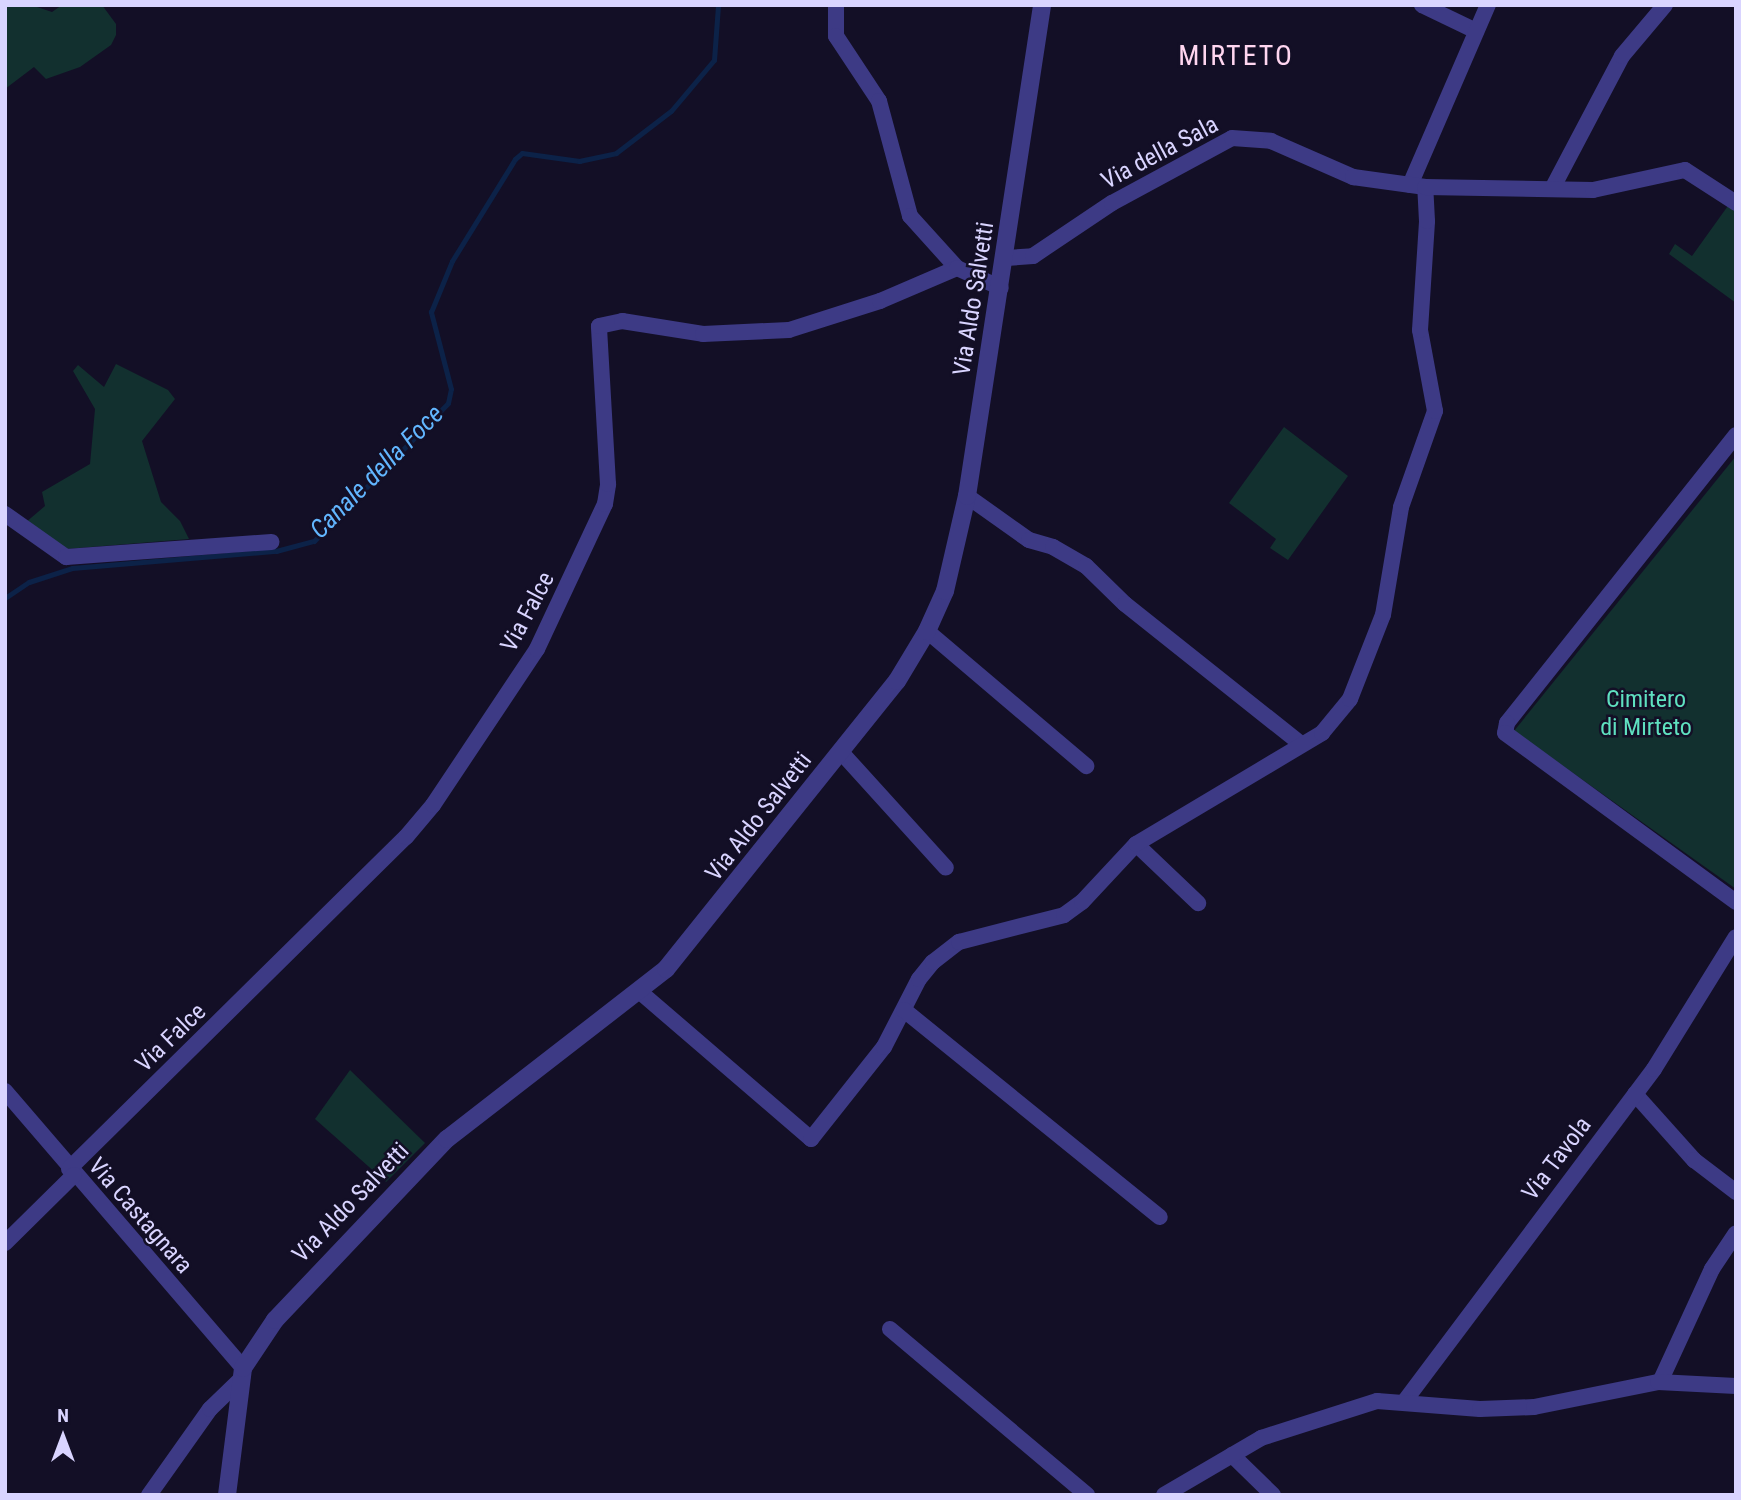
<!DOCTYPE html>
<style>
body{margin:0}
#map{position:relative;width:1741px;height:1500px;overflow:hidden;background:#130f26;font-family:"Roboto Condensed",sans-serif}
div>[style]{position:absolute}
.green>*{inset:0;background:#12302f}
.stream>*{height:5px;margin:-2.5px;padding:0 2.5px;transform-origin:2.5px;border-radius:2.5px;background:#0c2248}
.minor>*{height:16px;margin:-8px;padding:0 8px;transform-origin:8px;border-radius:8px;background:#3d3a85}
.tertiary>*{height:18px;margin:-9px;padding:0 9px;transform-origin:9px;border-radius:9px;background:#3d3a85}
span{translate:-50% -50%;white-space:nowrap;text-align:center;line-height:1.15;-webkit-text-stroke:5px #130f26;paint-order:stroke}
.street-label{font-size:24px;color:#d9d4ff}
.park-label{font-size:24px;color:#5fe0c0}
.water-label{font-size:26px;color:#62b6ff;font-style:italic}
.quarter-label{font-size:28px;color:#ffd6f0;letter-spacing:2px}
.frame{position:absolute;inset:0;border:7px solid #d9d4ff;pointer-events:none}
.north{position:absolute;left:28px;top:1402px;width:70px;height:70px;-webkit-text-stroke:5px #130f26;paint-order:stroke;rotate:0deg;font-size:19px;font-weight:700;line-height:28px;text-align:center;color:#d9d4ff}
.north::after{content:'';display:block;margin:auto;width:24px;height:32px;background:#d9d4ff;clip-path:polygon(50% 0,100% 100%,50% 72%,0 100%)}
</style>
<div id="map">
<div class="green">
<div style="clip-path:polygon(5px 5px,31px 5px,52px 12px,62px 5px,102px 5px,116px 24px,116px 35px,111px 45px,80px 67px,46px 79px,34px 67px,5px 89px)"></div>
<div style="clip-path:polygon(1730px 203px,1736px 207px,1736px 303px,1669px 254px,1675px 244px,1692px 256px)"></div>
<div style="clip-path:polygon(116px 364px,168px 390px,175px 399px,142px 441px,161px 502px,180px 521px,189px 539px,66px 549px,25px 523px,45px 506px,42px 492px,90px 464px,95px 409px,73px 371px,78px 365px,104px 387px)"></div>
<div style="clip-path:polygon(1284px 427px,1348px 476px,1288px 560px,1270px 548px,1276px 539px,1229px 503px)"></div>
<div style="clip-path:polygon(1736px 456px,1736px 889px,1514px 731px)"></div>
<div style="clip-path:polygon(350px 1070px,425px 1143px,386px 1182px,315px 1119px)"></div>
</div>
<div class="stream">
<div style="left:5px;top:598px;width:29px;rotate:-34deg"></div>
<div style="left:29px;top:582px;width:45px;rotate:-18deg"></div>
<div style="left:72px;top:568px;width:205px;rotate:-4.8deg"></div>
<div style="left:276px;top:551px;width:39px;rotate:-15deg"></div>
<div style="left:314px;top:541px;width:192px;rotate:-45.8deg"></div>
<div style="left:448px;top:403px;width:14px;rotate:-78deg"></div>
<div style="left:451px;top:389px;width:80px;rotate:-104.6deg"></div>
<div style="left:431px;top:312px;width:55px;rotate:-67.6deg"></div>
<div style="left:452px;top:261px;width:120px;rotate:-58.3deg"></div>
<div style="left:515px;top:159px;width:9px;rotate:-41deg"></div>
<div style="left:522px;top:153px;width:58px;rotate:8deg"></div>
<div style="left:579px;top:161px;width:38px;rotate:-12deg"></div>
<div style="left:616px;top:153px;width:69px;rotate:-37.4deg"></div>
<div style="left:671px;top:111px;width:67px;rotate:-49.9deg"></div>
<div style="left:714px;top:60px;width:55px;rotate:-85.8deg"></div>
</div>
<div class="minor">
<div style="left:836px;top:5px;width:31px;rotate:90deg"></div>
<div style="left:836px;top:36px;width:78px;rotate:56.5deg"></div>
<div style="left:879px;top:101px;width:119px;rotate:74.9deg"></div>
<div style="left:910px;top:216px;width:70px;rotate:47.9deg"></div>
<div style="left:1422px;top:5px;width:60px;rotate:25.7deg"></div>
<div style="left:1410px;top:185px;width:196px;rotate:-66.6deg"></div>
<div style="left:1552px;top:189px;width:150px;rotate:-62.2deg"></div>
<div style="left:1622px;top:56px;width:67px;rotate:-49.9deg"></div>
<div style="left:1006px;top:258px;width:27px;rotate:-4deg"></div>
<div style="left:1033px;top:256px;width:95px;rotate:-33.9deg"></div>
<div style="left:1112px;top:203px;width:136px;rotate:-28.4deg"></div>
<div style="left:1232px;top:138px;width:39px;rotate:4deg"></div>
<div style="left:1271px;top:141px;width:90px;rotate:23.7deg"></div>
<div style="left:1353px;top:177px;width:73px;rotate:7.9deg"></div>
<div style="left:1736px;top:435px;width:368px;rotate:128.5deg"></div>
<div style="left:1507px;top:723px;width:10px;rotate:101deg"></div>
<div style="left:1505px;top:733px;width:286px;rotate:36.2deg"></div>
<div style="left:967px;top:496px;width:76px;rotate:35.4deg"></div>
<div style="left:1029px;top:540px;width:25px;rotate:16deg"></div>
<div style="left:1053px;top:547px;width:38px;rotate:30deg"></div>
<div style="left:1086px;top:566px;width:54px;rotate:44.3deg"></div>
<div style="left:1125px;top:604px;width:223px;rotate:38.5deg"></div>
<div style="left:5px;top:514px;width:75px;rotate:35.2deg"></div>
<div style="left:66px;top:557px;width:206px;rotate:-4.2deg"></div>
<div style="left:927px;top:631px;width:209px;rotate:40.3deg"></div>
<div style="left:841px;top:752px;width:156px;rotate:47.8deg"></div>
<div style="left:1136px;top:844px;width:86px;rotate:43.6deg"></div>
<div style="left:639px;top:991px;width:227px;rotate:40.7deg"></div>
<div style="left:811px;top:1139px;width:117px;rotate:-51.6deg"></div>
<div style="left:884px;top:1047px;width:76px;rotate:-62.8deg"></div>
<div style="left:919px;top:979px;width:22px;rotate:-51deg"></div>
<div style="left:933px;top:962px;width:33px;rotate:-38deg"></div>
<div style="left:959px;top:942px;width:108px;rotate:-14.4deg"></div>
<div style="left:1064px;top:915px;width:22px;rotate:-36deg"></div>
<div style="left:1082px;top:902px;width:79px;rotate:-47deg"></div>
<div style="left:1136px;top:844px;width:217px;rotate:-30.8deg"></div>
<div style="left:1322px;top:733px;width:44px;rotate:-50.5deg"></div>
<div style="left:1350px;top:699px;width:90px;rotate:-68.6deg"></div>
<div style="left:1383px;top:615px;width:109px;rotate:-80.5deg"></div>
<div style="left:1401px;top:507px;width:102px;rotate:-70.5deg"></div>
<div style="left:1435px;top:411px;width:82px;rotate:-100.5deg"></div>
<div style="left:1420px;top:330px;width:109px;rotate:-86.3deg"></div>
<div style="left:1427px;top:221px;width:34px;rotate:-93deg"></div>
<div style="left:1425px;top:187px;width:168px;rotate:1deg"></div>
<div style="left:1593px;top:190px;width:94px;rotate:-12.3deg"></div>
<div style="left:1685px;top:170px;width:61px;rotate:32.9deg"></div>
<div style="left:904px;top:1010px;width:329px;rotate:39deg"></div>
<div style="left:5px;top:1091px;width:365px;rotate:49.3deg"></div>
<div style="left:1635px;top:1094px;width:89px;rotate:48.2deg"></div>
<div style="left:1694px;top:1160px;width:53px;rotate:37.3deg"></div>
<div style="left:69px;top:1169px;width:473px;rotate:-44.6deg"></div>
<div style="left:406px;top:837px;width:42px;rotate:-49.8deg"></div>
<div style="left:433px;top:805px;width:187px;rotate:-56.3deg"></div>
<div style="left:537px;top:649px;width:160px;rotate:-64.9deg"></div>
<div style="left:605px;top:504px;width:20px;rotate:-81deg"></div>
<div style="left:608px;top:484px;width:158px;rotate:-93.3deg"></div>
<div style="left:599px;top:326px;width:24px;rotate:-12deg"></div>
<div style="left:622px;top:321px;width:82px;rotate:9.1deg"></div>
<div style="left:703px;top:334px;width:86px;rotate:-2.7deg"></div>
<div style="left:789px;top:330px;width:96px;rotate:-17.7deg"></div>
<div style="left:880px;top:301px;width:84px;rotate:-23.2deg"></div>
<div style="left:957px;top:268px;width:48px;rotate:24.4deg"></div>
<div style="left:5px;top:1243px;width:97px;rotate:-44.6deg"></div>
<div style="left:890px;top:1329px;width:258px;rotate:40.1deg"></div>
<div style="left:1660px;top:1382px;width:124px;rotate:-65.3deg"></div>
<div style="left:1712px;top:1269px;width:43px;rotate:-56.3deg"></div>
<div style="left:1404px;top:1402px;width:416px;rotate:-53.1deg"></div>
<div style="left:1654px;top:1069px;width:155px;rotate:-58.2deg"></div>
<div style="left:1232px;top:1455px;width:57px;rotate:44.3deg"></div>
<div style="left:149px;top:1495px;width:105px;rotate:-54.7deg"></div>
<div style="left:210px;top:1409px;width:45px;rotate:-44.1deg"></div>
<div style="left:1164px;top:1495px;width:113px;rotate:-30.4deg"></div>
<div style="left:1261px;top:1438px;width:122px;rotate:-17.7deg"></div>
<div style="left:1377px;top:1401px;width:103px;rotate:4.4deg"></div>
<div style="left:1480px;top:1409px;width:54px;rotate:-2.1deg"></div>
<div style="left:1534px;top:1407px;width:126px;rotate:-11.4deg"></div>
<div style="left:1658px;top:1382px;width:78px;rotate:2.9deg"></div>
</div>
<div class="tertiary">
<div style="left:227px;top:1495px;width:128px;rotate:-82.8deg"></div>
<div style="left:243px;top:1368px;width:58px;rotate:-56.3deg"></div>
<div style="left:275px;top:1320px;width:250px;rotate:-46.5deg"></div>
<div style="left:447px;top:1139px;width:277px;rotate:-37.8deg"></div>
<div style="left:666px;top:969px;width:369px;rotate:-51.3deg"></div>
<div style="left:897px;top:681px;width:58px;rotate:-59deg"></div>
<div style="left:927px;top:631px;width:44px;rotate:-65.8deg"></div>
<div style="left:945px;top:591px;width:98px;rotate:-77deg"></div>
<div style="left:967px;top:496px;width:497px;rotate:-81.3deg"></div>
</div>
<div class="street-label">
<span style="left:1160px;top:153px;rotate:-28deg">Via della Sala</span>
<span style="left:974px;top:299px;rotate:-81deg">Via Aldo Salvetti</span>
<span style="left:528px;top:612px;rotate:-62deg">Via Falce</span>
<span style="left:759px;top:817px;rotate:-52deg">Via Aldo Salvetti</span>
<span style="left:171px;top:1038px;rotate:-44deg">Via Falce</span>
<span style="left:1557px;top:1159px;rotate:-53deg">Via Tavola</span>
<span style="left:351px;top:1203px;rotate:-46deg">Via Aldo Salvetti</span>
<span style="left:140px;top:1216px;rotate:49deg">Via Castagnara</span>
</div>
<div class="park-label">
<span style="left:1646px;top:714px">Cimitero<br>di Mirteto</span>
</div>
<div class="water-label">
<span style="left:377px;top:472px;rotate:-45deg">Canale della Foce</span>
</div>
<div class="quarter-label">
<span style="left:1236px;top:56px">MIRTETO</span>
</div>
<div class="frame"></div>
<div class="north">N</div>
</div>
